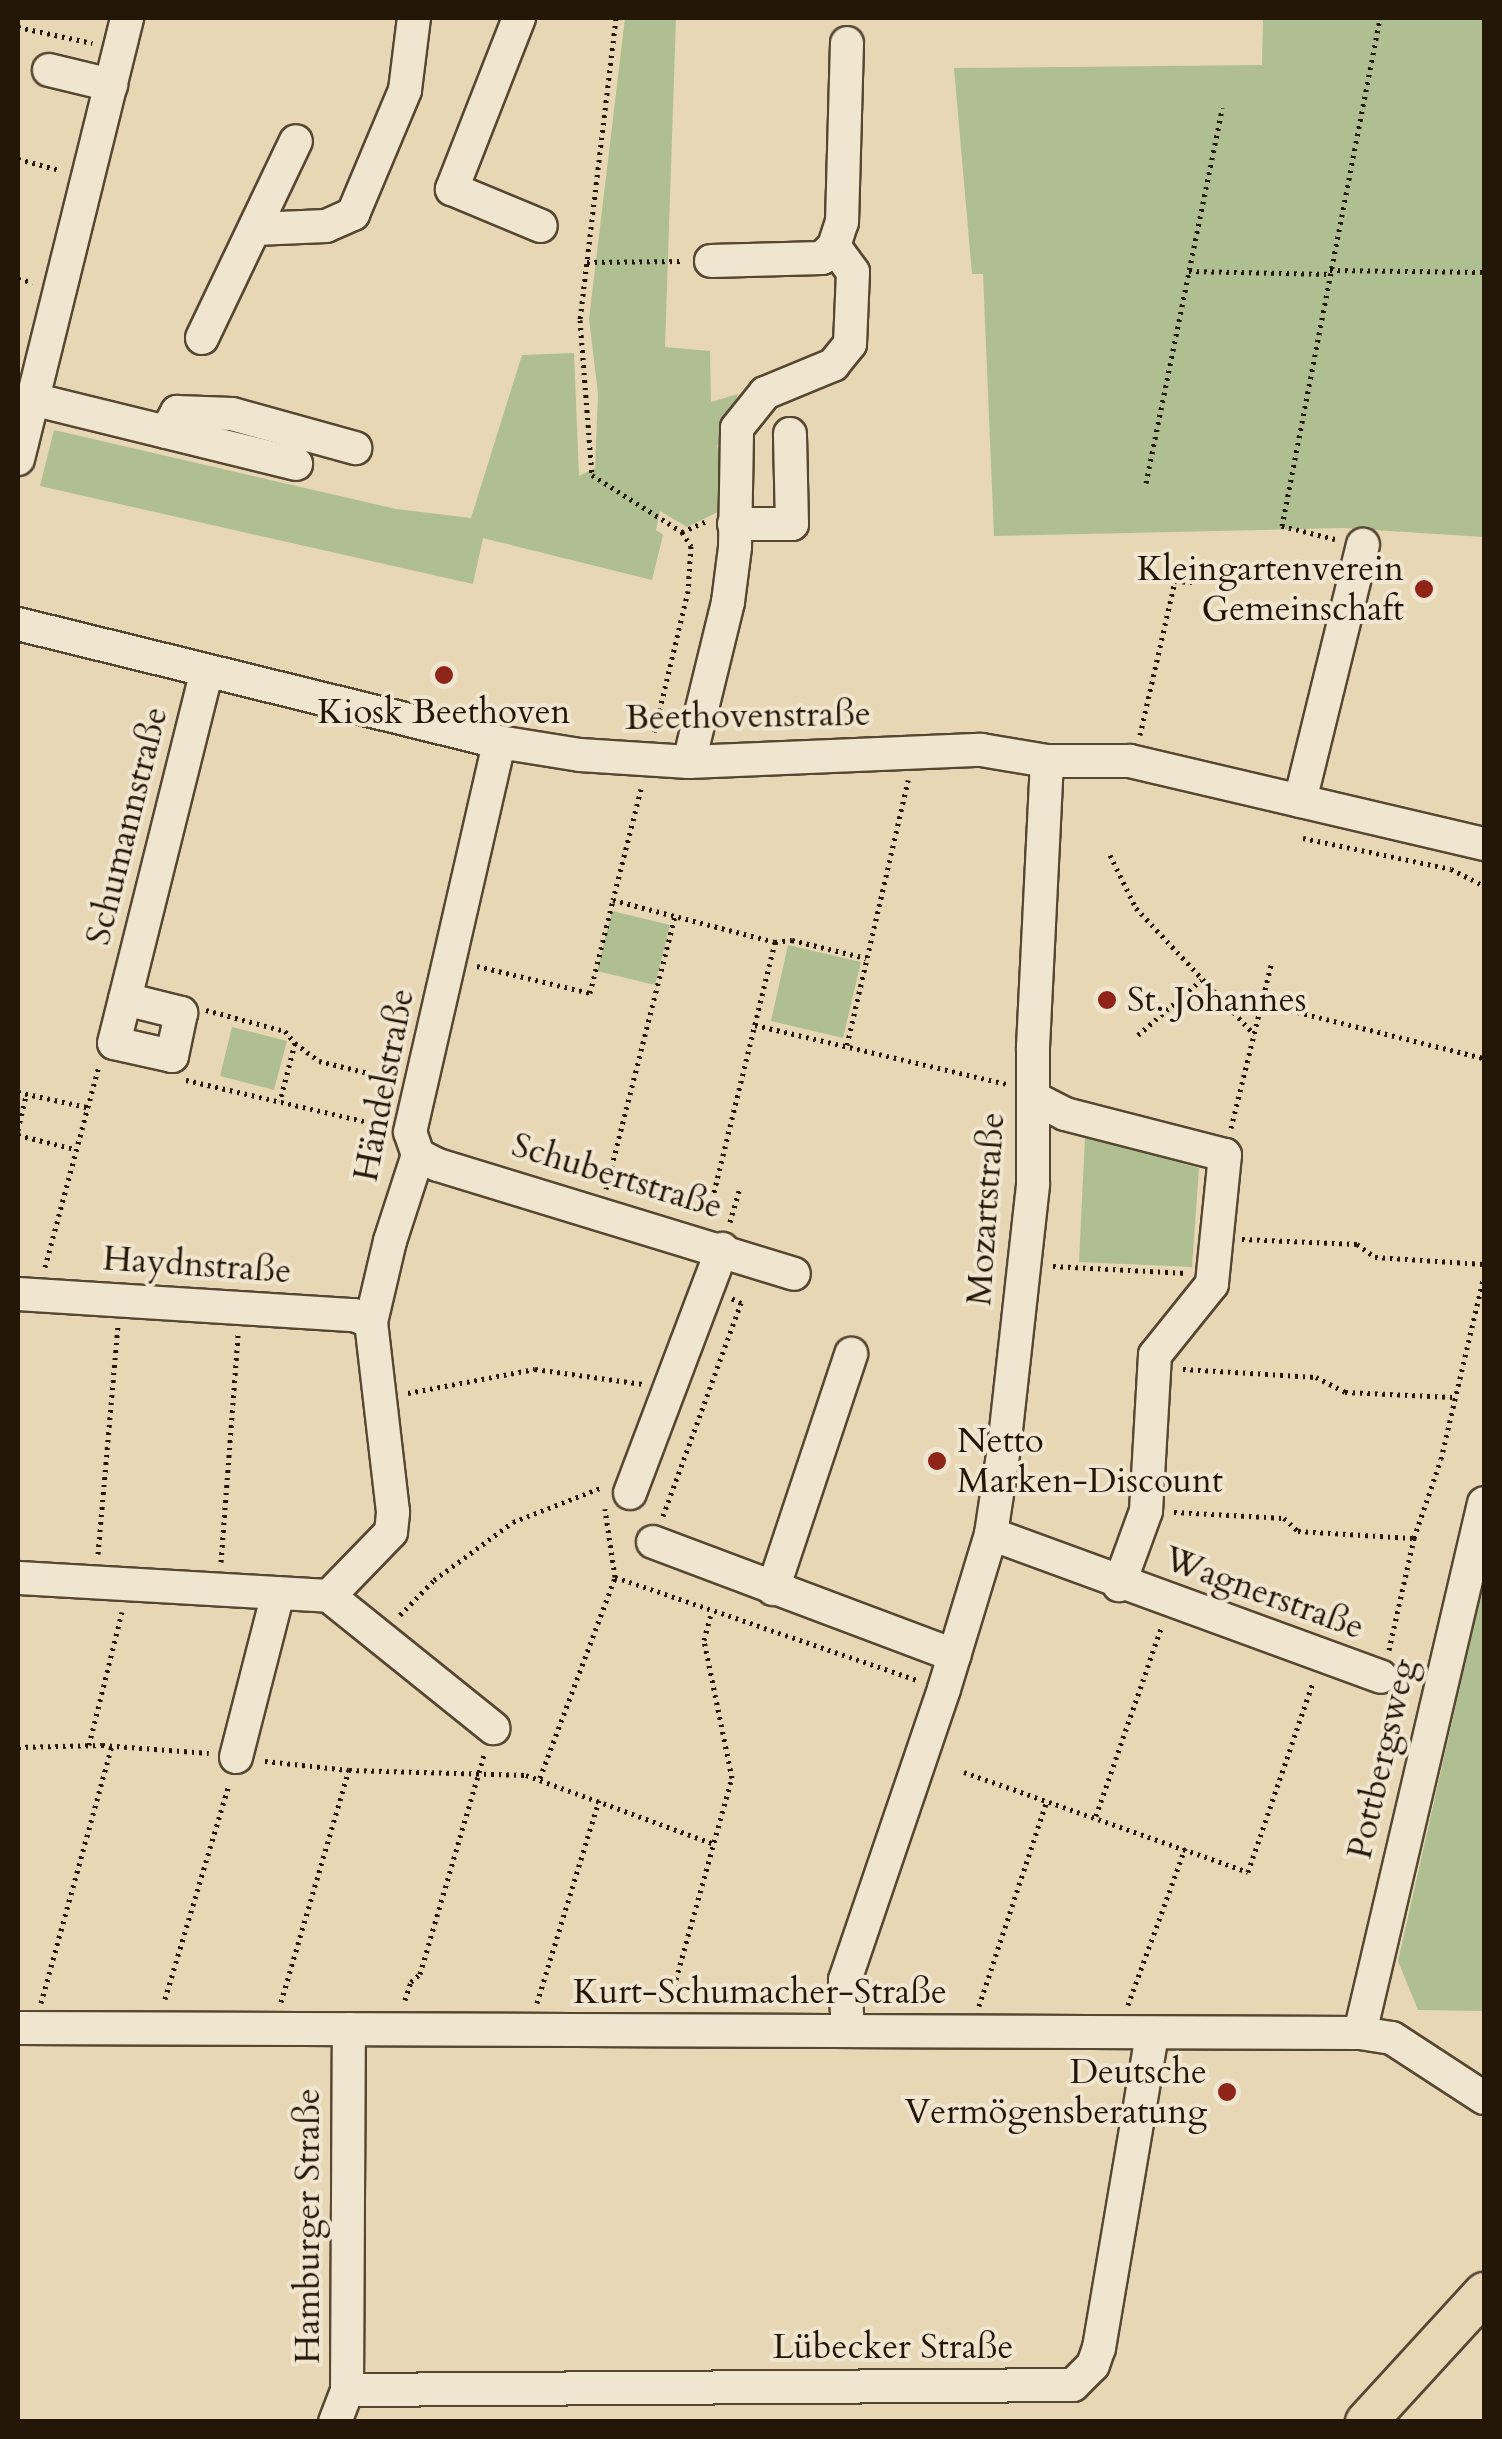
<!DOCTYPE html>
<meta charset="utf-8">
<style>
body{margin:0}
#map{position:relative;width:1502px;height:2439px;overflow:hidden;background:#e8d7b4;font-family:Cardo,serif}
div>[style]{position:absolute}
.green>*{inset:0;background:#afbf92}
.path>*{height:5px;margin-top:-2.5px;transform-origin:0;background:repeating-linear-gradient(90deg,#251707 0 2.5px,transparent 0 7.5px)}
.roads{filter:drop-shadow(2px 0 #564732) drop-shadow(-2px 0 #564732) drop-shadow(0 2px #564732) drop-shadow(0 -2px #564732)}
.minor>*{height:32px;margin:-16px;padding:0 16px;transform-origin:16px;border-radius:16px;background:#f0e5ce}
.major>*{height:40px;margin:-20px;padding:0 20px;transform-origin:20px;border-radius:20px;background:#e8d7b4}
.dots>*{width:28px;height:28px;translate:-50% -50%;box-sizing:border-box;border:5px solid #f0e5ce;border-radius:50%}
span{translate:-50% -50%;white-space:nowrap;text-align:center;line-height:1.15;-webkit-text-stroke:8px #f0e5ce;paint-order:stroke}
.poi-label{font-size:35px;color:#251707}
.right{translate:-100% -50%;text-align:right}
.left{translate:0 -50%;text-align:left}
.street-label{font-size:35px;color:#251707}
.frame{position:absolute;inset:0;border:20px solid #251707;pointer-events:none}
</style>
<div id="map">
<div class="green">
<div style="clip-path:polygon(625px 18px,676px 18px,665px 347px,710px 351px,711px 402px,738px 394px,717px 447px,725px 453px,727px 496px,718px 512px,687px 527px,660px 511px,656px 530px,663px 535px,652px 580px,483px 538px,473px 584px,40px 486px,54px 430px,396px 509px,471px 518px,522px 355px,574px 353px,579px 476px,595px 468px,598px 394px,589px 319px)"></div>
<div style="clip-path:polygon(1263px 18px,1484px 18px,1484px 537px,1343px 528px,994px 536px,983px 274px,972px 274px,954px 68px,1262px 65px)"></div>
<div style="clip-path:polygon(612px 911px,670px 925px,655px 985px,597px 971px)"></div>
<div style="clip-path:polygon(788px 945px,861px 962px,843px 1038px,771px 1021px)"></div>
<div style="clip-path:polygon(232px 1027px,287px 1041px,274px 1090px,220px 1076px)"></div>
<div style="clip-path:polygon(1085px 1137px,1199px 1168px,1192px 1267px,1079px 1262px)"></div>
<div style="clip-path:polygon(1484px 1581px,1484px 2011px,1418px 2010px,1398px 1961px)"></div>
</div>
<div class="path">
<div style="left:616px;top:18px;width:304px;rotate:96.8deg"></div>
<div style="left:580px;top:320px;width:155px;rotate:85.6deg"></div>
<div style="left:592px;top:475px;width:107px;rotate:32.3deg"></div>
<div style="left:682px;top:532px;width:17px;rotate:57deg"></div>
<div style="left:691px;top:546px;width:45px;rotate:93.8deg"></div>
<div style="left:688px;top:591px;width:147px;rotate:103.4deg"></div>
<div style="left:18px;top:27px;width:76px;rotate:12.2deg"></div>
<div style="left:18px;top:159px;width:43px;rotate:14.7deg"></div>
<div style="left:587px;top:262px;width:97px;rotate:-0.6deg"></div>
<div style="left:1330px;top:270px;width:154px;rotate:0.7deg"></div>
<div style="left:1189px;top:271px;width:140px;rotate:1.2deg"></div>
<div style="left:18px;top:279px;width:15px;rotate:11deg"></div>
<div style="left:1146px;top:483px;width:383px;rotate:-78.5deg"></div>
<div style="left:682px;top:532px;width:27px;rotate:-24deg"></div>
<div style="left:1335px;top:539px;width:55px;rotate:-166.2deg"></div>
<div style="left:1282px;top:526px;width:517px;rotate:-79.08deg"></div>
<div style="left:1140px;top:735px;width:158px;rotate:-77.2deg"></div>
<div style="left:1175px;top:581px;width:17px;rotate:3deg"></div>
<div style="left:641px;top:789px;width:114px;rotate:104.2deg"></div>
<div style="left:613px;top:900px;width:167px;rotate:14.5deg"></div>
<div style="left:775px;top:942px;width:283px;rotate:103.7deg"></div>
<div style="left:1303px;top:838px;width:151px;rotate:11.8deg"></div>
<div style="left:1451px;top:869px;width:37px;rotate:27deg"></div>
<div style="left:1110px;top:855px;width:59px;rotate:63.9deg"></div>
<div style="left:1136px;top:908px;width:173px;rotate:46.9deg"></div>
<div style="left:775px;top:942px;width:17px;rotate:-7deg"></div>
<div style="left:792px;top:940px;width:76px;rotate:13.7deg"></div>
<div style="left:477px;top:966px;width:116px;rotate:13.4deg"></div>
<div style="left:590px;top:993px;width:96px;rotate:-76.1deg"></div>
<div style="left:1261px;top:1003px;width:230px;rotate:13.9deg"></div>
<div style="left:206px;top:1010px;width:82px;rotate:14.9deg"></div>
<div style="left:285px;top:1031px;width:16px;rotate:50deg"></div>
<div style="left:295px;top:1043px;width:60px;rotate:104.5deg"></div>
<div style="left:755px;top:1025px;width:258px;rotate:13.2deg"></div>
<div style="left:1138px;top:1035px;width:84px;rotate:-41.1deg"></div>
<div style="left:295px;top:1043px;width:30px;rotate:37deg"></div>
<div style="left:319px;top:1061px;width:76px;rotate:13.7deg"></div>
<div style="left:847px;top:1045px;width:272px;rotate:-77deg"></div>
<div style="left:186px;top:1080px;width:204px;rotate:13deg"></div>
<div style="left:18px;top:1092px;width:70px;rotate:12.4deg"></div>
<div style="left:1231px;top:1128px;width:168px;rotate:-76.2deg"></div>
<div style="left:18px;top:1130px;width:37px;rotate:-77deg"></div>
<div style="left:18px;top:1135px;width:59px;rotate:13.8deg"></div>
<div style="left:606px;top:1189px;width:282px;rotate:-75.8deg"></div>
<div style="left:730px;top:1222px;width:36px;rotate:-74deg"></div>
<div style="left:1242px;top:1239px;width:115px;rotate:2.5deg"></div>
<div style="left:1357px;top:1244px;width:22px;rotate:36deg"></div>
<div style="left:1375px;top:1257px;width:109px;rotate:3.7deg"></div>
<div style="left:1053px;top:1266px;width:134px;rotate:3deg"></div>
<div style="left:45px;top:1267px;width:209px;rotate:-75deg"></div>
<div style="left:1183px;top:1369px;width:133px;rotate:3.4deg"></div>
<div style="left:1316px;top:1377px;width:33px;rotate:27deg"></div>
<div style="left:1345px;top:1392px;width:108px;rotate:2.7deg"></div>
<div style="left:408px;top:1393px;width:129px;rotate:-10.7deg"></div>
<div style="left:535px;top:1369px;width:109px;rotate:7.9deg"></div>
<div style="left:1174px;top:1512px;width:110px;rotate:3.1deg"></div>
<div style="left:1284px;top:1518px;width:19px;rotate:43deg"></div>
<div style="left:1298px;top:1531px;width:114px;rotate:3.5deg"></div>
<div style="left:663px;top:1516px;width:227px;rotate:-69.9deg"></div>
<div style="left:741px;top:1303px;width:11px;rotate:-153deg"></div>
<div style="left:98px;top:1554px;width:229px;rotate:-85deg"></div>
<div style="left:221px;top:1562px;width:229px;rotate:-85.7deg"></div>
<div style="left:615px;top:1577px;width:322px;rotate:18.8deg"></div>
<div style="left:400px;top:1615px;width:49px;rotate:-45.8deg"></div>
<div style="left:434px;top:1580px;width:98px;rotate:-36.3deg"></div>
<div style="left:513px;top:1522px;width:97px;rotate:-21.3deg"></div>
<div style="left:1389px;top:1650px;width:115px;rotate:-77.4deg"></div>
<div style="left:1414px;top:1538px;width:83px;rotate:-71.1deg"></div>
<div style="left:1441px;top:1459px;width:188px;rotate:-76.8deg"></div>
<div style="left:89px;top:1745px;width:137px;rotate:-76.1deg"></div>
<div style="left:18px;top:1747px;width:84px;rotate:-1.4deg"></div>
<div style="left:102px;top:1745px;width:107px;rotate:4.3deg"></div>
<div style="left:265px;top:1761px;width:84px;rotate:6.1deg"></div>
<div style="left:349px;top:1770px;width:177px;rotate:1.6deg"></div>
<div style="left:526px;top:1775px;width:201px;rotate:20.1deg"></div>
<div style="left:964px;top:1772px;width:301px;rotate:19.4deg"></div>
<div style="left:1248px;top:1872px;width:201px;rotate:-71.1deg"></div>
<div style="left:540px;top:1778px;width:215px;rotate:-69.5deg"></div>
<div style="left:615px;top:1577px;width:69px;rotate:-98.4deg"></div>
<div style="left:1096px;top:1816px;width:202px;rotate:-70.9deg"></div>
<div style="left:165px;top:1999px;width:224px;rotate:-73.4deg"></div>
<div style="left:405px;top:2000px;width:19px;rotate:-72deg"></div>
<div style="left:411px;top:1982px;width:12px;rotate:-42deg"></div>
<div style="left:420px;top:1974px;width:228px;rotate:-73.7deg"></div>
<div style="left:670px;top:2001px;width:231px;rotate:-74.5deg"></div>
<div style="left:732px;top:1778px;width:141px;rotate:-101.5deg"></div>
<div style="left:704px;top:1640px;width:30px;rotate:-75deg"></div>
<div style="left:281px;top:2002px;width:242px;rotate:-73.7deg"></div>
<div style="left:41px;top:2003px;width:267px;rotate:-74.6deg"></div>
<div style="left:537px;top:2003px;width:212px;rotate:-73deg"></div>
<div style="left:1128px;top:2005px;width:167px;rotate:-70deg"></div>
<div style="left:979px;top:2006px;width:217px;rotate:-71.7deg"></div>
</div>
<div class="roads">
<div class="minor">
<div style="left:519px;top:18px;width:184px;rotate:111.4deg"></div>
<div style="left:452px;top:189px;width:96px;rotate:22.6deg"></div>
<div style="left:49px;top:70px;width:64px;rotate:13.6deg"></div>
<div style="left:255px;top:229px;width:71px;rotate:-2.4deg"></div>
<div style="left:326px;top:226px;width:30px;rotate:-24deg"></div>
<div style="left:353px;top:214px;width:134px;rotate:-67.2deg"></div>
<div style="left:405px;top:90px;width:73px;rotate:-82.9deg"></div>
<div style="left:711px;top:261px;width:111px;rotate:-1.5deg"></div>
<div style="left:822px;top:258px;width:17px;rotate:-45deg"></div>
<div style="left:834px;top:246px;width:25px;rotate:-72deg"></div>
<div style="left:842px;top:222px;width:179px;rotate:-88.4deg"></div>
<div style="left:202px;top:338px;width:218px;rotate:-64.5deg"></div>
<div style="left:32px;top:399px;width:272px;rotate:13.8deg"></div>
<div style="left:166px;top:432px;width:23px;rotate:-61deg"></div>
<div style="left:177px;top:412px;width:55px;rotate:2.1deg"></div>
<div style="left:232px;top:414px;width:128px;rotate:15.5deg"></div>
<div style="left:18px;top:459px;width:454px;rotate:-76.1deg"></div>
<div style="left:734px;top:524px;width:58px"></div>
<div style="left:792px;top:524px;width:90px;rotate:-91.3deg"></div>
<div style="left:18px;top:624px;width:495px;rotate:13.8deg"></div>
<div style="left:499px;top:742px;width:82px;rotate:9.1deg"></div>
<div style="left:580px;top:755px;width:109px;rotate:3.7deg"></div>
<div style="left:689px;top:762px;width:292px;rotate:-2.4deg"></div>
<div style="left:981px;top:750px;width:67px;rotate:9.5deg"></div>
<div style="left:1047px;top:761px;width:83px"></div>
<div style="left:1130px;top:761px;width:364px;rotate:13.2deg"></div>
<div style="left:689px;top:762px;width:165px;rotate:-76.3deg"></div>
<div style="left:728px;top:602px;width:55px;rotate:-82.7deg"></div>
<div style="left:735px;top:547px;width:119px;rotate:-89deg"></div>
<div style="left:737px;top:428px;width:45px;rotate:-51.3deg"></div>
<div style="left:765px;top:393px;width:74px;rotate:-22.4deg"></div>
<div style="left:833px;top:365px;width:27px;rotate:-51deg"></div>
<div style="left:850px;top:344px;width:72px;rotate:-87.6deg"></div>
<div style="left:853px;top:272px;width:32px;rotate:-126deg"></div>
<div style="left:1300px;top:801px;width:264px;rotate:-76.2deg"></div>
<div style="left:125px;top:999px;width:58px;rotate:14deg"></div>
<div style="left:181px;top:1013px;width:44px;rotate:101.8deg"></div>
<div style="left:172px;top:1056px;width:59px;rotate:-167.4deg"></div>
<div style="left:114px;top:1043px;width:381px;rotate:-76deg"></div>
<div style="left:1034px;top:1098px;width:35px;rotate:27deg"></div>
<div style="left:1065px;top:1114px;width:165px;rotate:14.4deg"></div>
<div style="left:1225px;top:1155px;width:130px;rotate:95.8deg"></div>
<div style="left:1212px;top:1284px;width:91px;rotate:128.8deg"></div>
<div style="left:1155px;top:1355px;width:156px;rotate:93.3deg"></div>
<div style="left:1146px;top:1511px;width:79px;rotate:110deg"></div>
<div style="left:418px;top:1155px;width:22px;rotate:27deg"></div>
<div style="left:438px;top:1165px;width:372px;rotate:17deg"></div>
<div style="left:18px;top:1294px;width:337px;rotate:3.6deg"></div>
<div style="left:354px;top:1315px;width:18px;rotate:22deg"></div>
<div style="left:630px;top:1493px;width:261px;rotate:-69.3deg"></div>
<div style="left:991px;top:1534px;width:415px;rotate:20.1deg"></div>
<div style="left:653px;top:1542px;width:322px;rotate:20.6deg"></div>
<div style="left:18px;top:1578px;width:312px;rotate:3.3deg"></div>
<div style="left:329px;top:1596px;width:89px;rotate:-45.9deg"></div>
<div style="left:391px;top:1532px;width:20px;rotate:-84deg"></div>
<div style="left:393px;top:1512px;width:191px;rotate:-96.6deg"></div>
<div style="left:371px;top:1322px;width:83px;rotate:-76.8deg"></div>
<div style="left:390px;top:1241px;width:90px;rotate:-72deg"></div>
<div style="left:418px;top:1155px;width:24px;rotate:-109deg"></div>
<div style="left:410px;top:1132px;width:400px;rotate:-77.1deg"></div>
<div style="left:773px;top:1589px;width:248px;rotate:-71.6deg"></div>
<div style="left:329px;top:1596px;width:211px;rotate:38.8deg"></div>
<div style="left:236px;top:1757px;width:169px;rotate:-75.6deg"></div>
<div style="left:18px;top:2028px;width:1342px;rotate:0.21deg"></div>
<div style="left:1360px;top:2033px;width:32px;rotate:9deg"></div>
<div style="left:1392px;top:2038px;width:110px;rotate:33.1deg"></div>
<div style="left:848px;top:2030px;width:50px;rotate:-93.4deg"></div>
<div style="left:845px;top:1980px;width:307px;rotate:-71.2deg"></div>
<div style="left:944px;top:1689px;width:162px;rotate:-73.1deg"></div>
<div style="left:991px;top:1534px;width:87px;rotate:-81.4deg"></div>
<div style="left:1004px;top:1448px;width:266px;rotate:-83.7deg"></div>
<div style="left:1033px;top:1184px;width:137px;rotate:-90deg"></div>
<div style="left:1033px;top:1047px;width:286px;rotate:-87.2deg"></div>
<div style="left:1360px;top:2033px;width:544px;rotate:-76.83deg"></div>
<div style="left:347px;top:2390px;width:726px;rotate:-0.39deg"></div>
<div style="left:1073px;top:2385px;width:28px;rotate:-45deg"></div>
<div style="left:1093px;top:2365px;width:18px;rotate:-71deg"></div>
<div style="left:1099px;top:2348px;width:319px;rotate:-80.4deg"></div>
<div style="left:335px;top:2422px;width:34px;rotate:-69deg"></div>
<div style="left:347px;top:2390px;width:361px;rotate:-89.7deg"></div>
</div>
<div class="major">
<div style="left:1366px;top:2422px;width:175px;rotate:-47.5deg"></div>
</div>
</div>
<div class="dots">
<div style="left:1424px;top:589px;background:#8f2418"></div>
<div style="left:444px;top:675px;background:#8f2418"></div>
<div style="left:1107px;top:1000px;background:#8f2418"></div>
<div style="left:937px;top:1461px;background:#8f2418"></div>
<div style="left:1227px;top:2092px;background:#8f2418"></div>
</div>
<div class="poi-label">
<span class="right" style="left:1404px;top:589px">Kleingartenverein<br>Gemeinschaft</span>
<span style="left:444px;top:712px">Kiosk Beethoven</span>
<span class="left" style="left:1127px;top:1000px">St. Johannes</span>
<span class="left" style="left:957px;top:1461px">Netto<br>Marken-Discount</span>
<span class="right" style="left:1207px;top:2092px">Deutsche<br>Vermögensberatung</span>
</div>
<div class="street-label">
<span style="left:748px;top:716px;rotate:-1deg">Beethovenstraße</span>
<span style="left:127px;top:826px;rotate:-76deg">Schumannstraße</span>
<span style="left:384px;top:1085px;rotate:-79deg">Händelstraße</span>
<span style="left:617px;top:1176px;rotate:17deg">Schubertstraße</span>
<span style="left:986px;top:1209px;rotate:-86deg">Mozartstraße</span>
<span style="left:197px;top:1265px;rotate:4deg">Haydnstraße</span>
<span style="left:1264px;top:1593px;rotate:20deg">Wagnerstraße</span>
<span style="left:1382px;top:1759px;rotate:-77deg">Pottbergsweg</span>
<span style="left:760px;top:1992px">Kurt-Schumacher-Straße</span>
<span style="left:308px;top:2226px;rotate:-90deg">Hamburger Straße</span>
<span style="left:893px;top:2347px">Lübecker Straße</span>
</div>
<div class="frame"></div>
</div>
